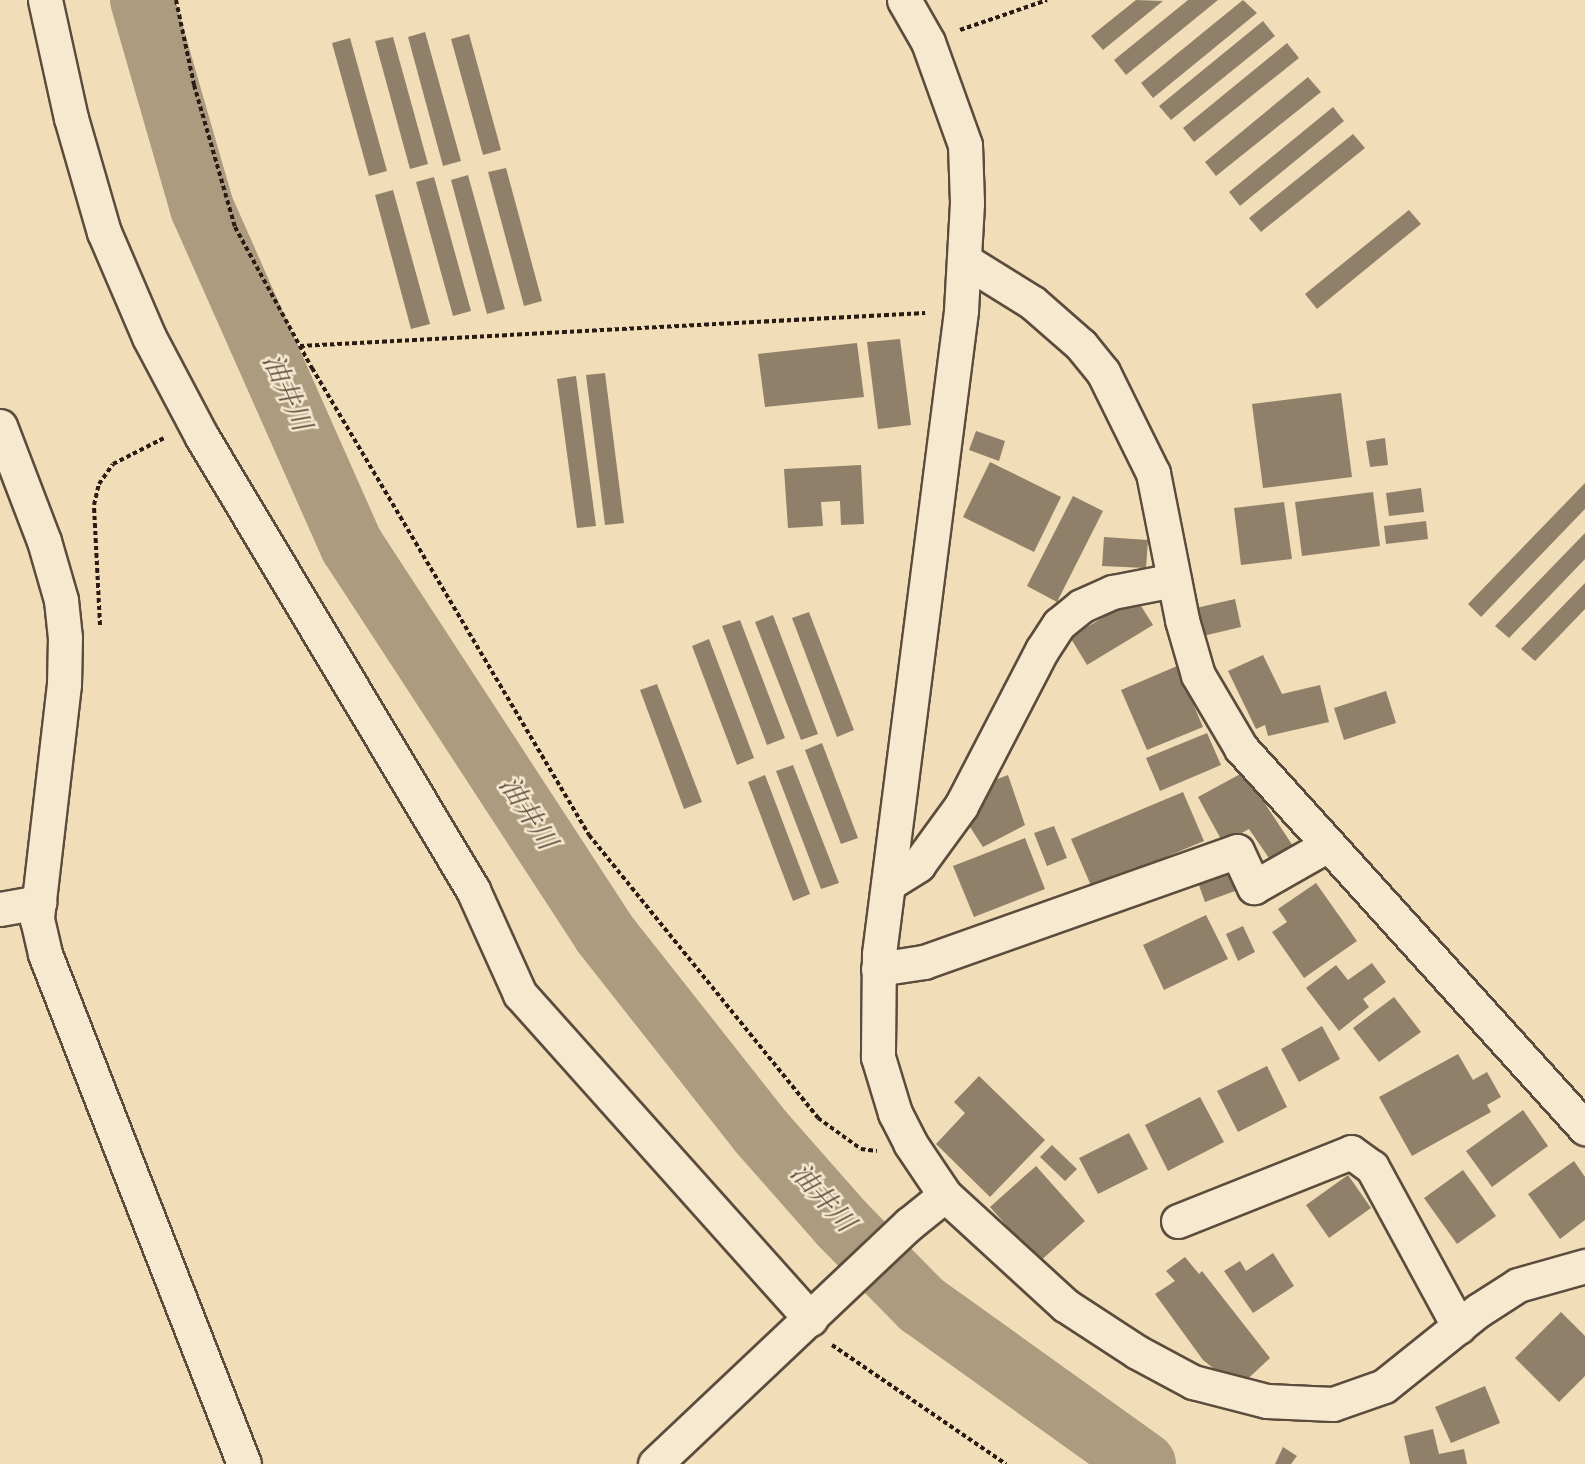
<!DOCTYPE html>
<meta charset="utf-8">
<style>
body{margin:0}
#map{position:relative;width:1585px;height:1464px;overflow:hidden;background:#f1ddb7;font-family:"Sorts Mill Goudy","Noto Serif JP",serif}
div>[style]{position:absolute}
.river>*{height:64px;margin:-32px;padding:0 32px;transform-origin:32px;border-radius:32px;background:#ad9b80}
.building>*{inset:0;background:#918069}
.path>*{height:4px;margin-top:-2px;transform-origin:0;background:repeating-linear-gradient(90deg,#2a1b14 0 4.5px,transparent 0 7.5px)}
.roads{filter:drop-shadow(2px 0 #5c4c3d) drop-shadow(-2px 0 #5c4c3d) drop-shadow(0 2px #5c4c3d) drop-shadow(0 -2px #5c4c3d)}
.street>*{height:33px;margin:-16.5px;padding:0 16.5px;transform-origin:16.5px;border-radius:16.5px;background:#f6e9d0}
.secondary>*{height:33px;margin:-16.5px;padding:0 16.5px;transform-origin:16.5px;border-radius:16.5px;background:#f6e9d0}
span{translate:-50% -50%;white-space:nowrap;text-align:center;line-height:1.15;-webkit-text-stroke:5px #f6e9d0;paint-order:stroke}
.water-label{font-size:27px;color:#5e4e3f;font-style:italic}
</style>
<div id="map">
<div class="river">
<div style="left:142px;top:0;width:216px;rotate:73.9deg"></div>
<div style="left:202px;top:208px;width:370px;rotate:66.1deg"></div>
<div style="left:352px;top:546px;width:462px;rotate:56.9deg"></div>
<div style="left:604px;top:933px;width:253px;rotate:51.7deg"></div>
<div style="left:761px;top:1132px;width:123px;rotate:48.6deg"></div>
<div style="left:842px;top:1224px;width:114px;rotate:45.4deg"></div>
<div style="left:922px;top:1305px;width:273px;rotate:35.6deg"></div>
</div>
<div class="building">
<div style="clip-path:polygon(1136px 0,1163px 1px,1103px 50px,1091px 36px)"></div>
<div style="clip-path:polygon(1188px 0,1218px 0,1126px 75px,1114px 60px)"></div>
<div style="clip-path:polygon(1243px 0,1257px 13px,1153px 98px,1141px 83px)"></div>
<div style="clip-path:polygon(1263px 21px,1275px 36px,1171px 120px,1159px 106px)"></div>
<div style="clip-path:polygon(425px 32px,461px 161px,443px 166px,408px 37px)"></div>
<div style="clip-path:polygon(469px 34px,501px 150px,483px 155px,451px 39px)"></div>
<div style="clip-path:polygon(393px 37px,428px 164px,410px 169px,375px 41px)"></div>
<div style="clip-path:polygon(350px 38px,387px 171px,369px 176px,332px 43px)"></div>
<div style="clip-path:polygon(1287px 43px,1299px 58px,1194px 142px,1183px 128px)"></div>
<div style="clip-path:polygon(1308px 77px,1321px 92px,1216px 176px,1205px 162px)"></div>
<div style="clip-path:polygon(1333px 107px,1344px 121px,1240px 206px,1229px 192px)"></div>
<div style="clip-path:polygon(1353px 134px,1365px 148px,1261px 232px,1249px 218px)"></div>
<div style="clip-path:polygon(506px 168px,542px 301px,524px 306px,488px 172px)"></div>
<div style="clip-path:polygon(468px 175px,505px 309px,487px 314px,451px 180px)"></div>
<div style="clip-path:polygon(434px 177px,471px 311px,453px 316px,416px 182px)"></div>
<div style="clip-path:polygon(393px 190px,430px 324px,411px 329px,375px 195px)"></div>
<div style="clip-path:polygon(1409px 210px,1421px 224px,1317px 309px,1305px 294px)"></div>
<div style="clip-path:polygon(900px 339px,911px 425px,878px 429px,867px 342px)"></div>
<div style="clip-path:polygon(857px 343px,864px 397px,765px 407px,758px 354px)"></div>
<div style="clip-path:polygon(605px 373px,624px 523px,605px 525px,586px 375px)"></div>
<div style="clip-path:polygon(576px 376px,596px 526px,577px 528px,557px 379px)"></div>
<div style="clip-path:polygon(1341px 393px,1352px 477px,1263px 488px,1252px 404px)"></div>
<div style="clip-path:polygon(976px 431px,1005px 441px,999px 461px,969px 450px)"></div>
<div style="clip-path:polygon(1385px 438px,1388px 465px,1370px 467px,1366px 441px)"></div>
<div style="clip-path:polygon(990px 462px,1061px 497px,1034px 552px,963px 517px)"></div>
<div style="clip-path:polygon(861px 465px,864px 524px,841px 525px,840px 501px,821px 502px,823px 526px,788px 528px,784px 469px)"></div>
<div style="clip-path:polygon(1585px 483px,1585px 509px,1481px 617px,1468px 604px)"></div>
<div style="clip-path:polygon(1421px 488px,1424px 512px,1389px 516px,1386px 493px)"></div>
<div style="clip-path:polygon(1373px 492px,1380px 546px,1302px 556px,1295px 502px)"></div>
<div style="clip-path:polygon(1073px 496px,1103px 511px,1057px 602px,1027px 586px)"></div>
<div style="clip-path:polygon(1284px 502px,1292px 559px,1241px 565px,1234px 508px)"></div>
<div style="clip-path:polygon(1426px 521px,1428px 539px,1386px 544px,1384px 526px)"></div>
<div style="clip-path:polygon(1585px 533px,1585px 559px,1509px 638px,1495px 626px)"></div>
<div style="clip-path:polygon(1104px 537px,1148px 540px,1146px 568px,1102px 566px)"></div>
<div style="clip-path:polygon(1585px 583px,1585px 609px,1535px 661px,1521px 649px)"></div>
<div style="clip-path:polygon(1136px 598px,1153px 625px,1087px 665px,1070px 637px)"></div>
<div style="clip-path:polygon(1235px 599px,1241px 627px,1203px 636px,1196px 608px)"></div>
<div style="clip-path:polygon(809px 612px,854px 730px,837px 737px,792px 618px)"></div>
<div style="clip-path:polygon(773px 615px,818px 734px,801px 740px,755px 622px)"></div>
<div style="clip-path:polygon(740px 620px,785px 738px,767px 745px,722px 626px)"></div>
<div style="clip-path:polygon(709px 639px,754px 758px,737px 765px,692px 646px)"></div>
<div style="clip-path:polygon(1263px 655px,1282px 694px,1320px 685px,1329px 722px,1268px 736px,1265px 725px,1256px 729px,1228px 671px)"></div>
<div style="clip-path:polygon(1177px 666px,1203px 727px,1147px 750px,1121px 690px)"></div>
<div style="clip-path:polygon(657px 684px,702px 802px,684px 809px,640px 690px)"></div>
<div style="clip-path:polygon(1386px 691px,1396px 723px,1344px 740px,1334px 708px)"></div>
<div style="clip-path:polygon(1207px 733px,1221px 765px,1160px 791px,1146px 758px)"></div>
<div style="clip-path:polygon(822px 743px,858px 838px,841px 844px,805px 750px)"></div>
<div style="clip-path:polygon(793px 765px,839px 883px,821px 889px,776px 771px)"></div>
<div style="clip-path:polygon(1244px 772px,1297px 852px,1275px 867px,1249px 829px,1223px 843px,1198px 797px)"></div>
<div style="clip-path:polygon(765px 775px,810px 894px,793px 901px,748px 782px)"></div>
<div style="clip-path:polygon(1008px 775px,1025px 825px,983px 847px,970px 827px,992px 781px)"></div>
<div style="clip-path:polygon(1183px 792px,1204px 841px,1092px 888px,1071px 839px)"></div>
<div style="clip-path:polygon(1054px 826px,1067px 858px,1047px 866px,1034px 833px)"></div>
<div style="clip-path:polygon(1025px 838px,1045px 889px,974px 917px,953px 866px)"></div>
<div style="clip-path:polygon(1225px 865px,1235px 891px,1205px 902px,1196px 877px)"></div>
<div style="clip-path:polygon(1316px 883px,1357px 941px,1304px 978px,1272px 932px,1287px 922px,1278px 909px)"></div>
<div style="clip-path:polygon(1206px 915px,1228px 959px,1164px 990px,1143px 945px)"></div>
<div style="clip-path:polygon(1243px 926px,1255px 952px,1238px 961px,1226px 934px)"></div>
<div style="clip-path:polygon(1372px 963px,1386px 982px,1363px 999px,1369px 1007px,1339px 1031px,1306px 988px,1336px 965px,1348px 980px)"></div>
<div style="clip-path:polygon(1394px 997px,1421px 1032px,1379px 1062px,1353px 1028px)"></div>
<div style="clip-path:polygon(1322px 1026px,1340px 1059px,1299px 1082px,1281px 1049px)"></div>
<div style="clip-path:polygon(1458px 1054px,1473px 1080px,1487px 1072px,1501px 1097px,1487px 1105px,1491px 1112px,1412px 1156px,1379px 1097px)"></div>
<div style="clip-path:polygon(1267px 1066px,1287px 1107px,1238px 1132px,1217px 1091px)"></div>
<div style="clip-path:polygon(979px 1076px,1045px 1140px,990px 1197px,936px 1144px,965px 1113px,954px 1102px)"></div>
<div style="clip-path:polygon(1200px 1097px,1224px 1142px,1168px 1171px,1145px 1125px)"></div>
<div style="clip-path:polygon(1523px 1110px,1548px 1146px,1492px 1187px,1466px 1151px)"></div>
<div style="clip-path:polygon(1129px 1133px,1148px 1169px,1098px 1194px,1079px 1158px)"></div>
<div style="clip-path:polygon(1052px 1145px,1077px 1169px,1065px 1181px,1040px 1157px)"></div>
<div style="clip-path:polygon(1574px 1161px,1585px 1177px,1585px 1220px,1560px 1239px,1528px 1194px)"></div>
<div style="clip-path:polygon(1036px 1166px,1085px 1221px,1039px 1262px,990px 1207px)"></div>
<div style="clip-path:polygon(1463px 1170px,1496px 1216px,1457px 1244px,1424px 1198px)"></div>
<div style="clip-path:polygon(1348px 1175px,1371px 1208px,1329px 1238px,1306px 1205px)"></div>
<div style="clip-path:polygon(1273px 1253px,1294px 1286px,1253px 1313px,1224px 1271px,1240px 1261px,1246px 1271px)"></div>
<div style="clip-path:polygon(1185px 1257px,1199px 1274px,1202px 1271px,1270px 1358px,1238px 1388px,1203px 1360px,1155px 1294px,1175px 1281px,1166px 1271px)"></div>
<div style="clip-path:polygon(1561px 1312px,1585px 1336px,1585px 1376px,1559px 1402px,1515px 1358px)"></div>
<div style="clip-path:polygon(1485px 1386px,1500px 1423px,1451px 1443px,1435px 1407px)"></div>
<div style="clip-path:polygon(1433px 1429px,1439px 1454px,1464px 1449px,1467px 1464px,1410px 1464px,1404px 1436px)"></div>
<div style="clip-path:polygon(1283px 1447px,1297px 1456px,1291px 1464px,1275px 1464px)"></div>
</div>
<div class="path">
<div style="left:176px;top:0;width:87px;rotate:78deg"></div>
<div style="left:194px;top:85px;width:148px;rotate:73.9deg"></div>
<div style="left:235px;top:227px;width:161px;rotate:61.4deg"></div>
<div style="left:312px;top:368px;width:543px;rotate:59.33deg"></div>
<div style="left:589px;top:835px;width:364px;rotate:51deg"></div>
<div style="left:818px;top:1118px;width:53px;rotate:35.8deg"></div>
<div style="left:861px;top:1149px;width:16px;rotate:7deg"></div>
<div style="left:960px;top:30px;width:92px;rotate:-19deg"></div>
<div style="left:300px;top:346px;width:626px;rotate:-3.02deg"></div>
<div style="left:100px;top:625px;width:120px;rotate:-92.9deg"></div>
<div style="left:94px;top:505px;width:22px;rotate:-77deg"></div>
<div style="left:99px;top:484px;width:24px;rotate:-55deg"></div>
<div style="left:113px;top:464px;width:57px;rotate:-27deg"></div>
<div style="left:832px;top:1345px;width:211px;rotate:34.4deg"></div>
</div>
<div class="roads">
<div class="street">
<div style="left:45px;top:0;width:121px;rotate:77.6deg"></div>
<div style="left:71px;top:118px;width:119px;rotate:73.9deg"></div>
<div style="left:104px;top:232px;width:114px;rotate:66.8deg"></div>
<div style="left:149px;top:337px;width:113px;rotate:62.1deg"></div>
<div style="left:202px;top:437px;width:528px;rotate:59.11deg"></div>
<div style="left:473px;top:890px;width:114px;rotate:65.7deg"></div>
<div style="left:520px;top:994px;width:436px;rotate:48.2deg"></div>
<div style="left:964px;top:260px;width:81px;rotate:31.9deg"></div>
<div style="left:1033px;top:303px;width:64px;rotate:41.2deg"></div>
<div style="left:1081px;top:345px;width:35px;rotate:51deg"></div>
<div style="left:1103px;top:372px;width:113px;rotate:63.7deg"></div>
<div style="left:1153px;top:473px;width:150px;rotate:78.8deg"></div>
<div style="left:1182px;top:620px;width:57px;rotate:73.8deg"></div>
<div style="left:1198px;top:675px;width:85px;rotate:59.5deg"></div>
<div style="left:1241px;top:748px;width:513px;rotate:47.85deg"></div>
<div style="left:0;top:426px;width:123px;rotate:69.1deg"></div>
<div style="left:44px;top:541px;width:61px;rotate:73.9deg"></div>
<div style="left:61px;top:600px;width:37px;rotate:84deg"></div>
<div style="left:65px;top:637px;width:47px;rotate:91.2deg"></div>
<div style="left:64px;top:684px;width:237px;rotate:96.6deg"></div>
<div style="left:37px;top:919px;width:36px;rotate:77deg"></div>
<div style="left:45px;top:954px;width:547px;rotate:68.68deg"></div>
<div style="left:888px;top:884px;width:36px;rotate:-32deg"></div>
<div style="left:918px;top:865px;width:73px;rotate:-53.9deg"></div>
<div style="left:961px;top:806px;width:176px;rotate:-62.6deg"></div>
<div style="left:1042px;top:650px;width:31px;rotate:-57deg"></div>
<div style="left:1059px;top:624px;width:28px;rotate:-39deg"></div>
<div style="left:1081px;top:606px;width:35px;rotate:-24deg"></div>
<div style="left:1113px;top:592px;width:62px;rotate:-11.1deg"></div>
<div style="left:0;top:909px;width:40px;rotate:-10deg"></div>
<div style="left:878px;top:969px;width:47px;rotate:-8.7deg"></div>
<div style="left:924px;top:962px;width:332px;rotate:-19.5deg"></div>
<div style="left:1237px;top:851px;width:40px;rotate:65deg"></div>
<div style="left:1254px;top:887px;width:85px;rotate:-29.6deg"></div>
<div style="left:1178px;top:1221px;width:186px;rotate:-21.7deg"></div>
<div style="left:1351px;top:1152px;width:26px;rotate:36deg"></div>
<div style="left:1372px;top:1167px;width:182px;rotate:61.5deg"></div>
</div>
<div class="secondary">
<div style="left:904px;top:0;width:48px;rotate:60.3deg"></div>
<div style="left:928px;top:42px;width:109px;rotate:70.2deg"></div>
<div style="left:965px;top:145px;width:58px;rotate:88deg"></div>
<div style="left:967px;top:203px;width:108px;rotate:93.2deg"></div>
<div style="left:961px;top:311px;width:648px;rotate:97.27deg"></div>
<div style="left:879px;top:954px;width:103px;rotate:90.6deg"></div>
<div style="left:878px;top:1057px;width:59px;rotate:73.1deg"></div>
<div style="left:895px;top:1113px;width:34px;rotate:63deg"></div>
<div style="left:910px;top:1143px;width:63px;rotate:56.1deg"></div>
<div style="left:945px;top:1195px;width:163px;rotate:42.5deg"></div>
<div style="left:1065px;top:1305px;width:86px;rotate:33.1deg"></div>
<div style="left:1137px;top:1352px;width:64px;rotate:28.2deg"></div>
<div style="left:1193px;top:1382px;width:76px;rotate:14.4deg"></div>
<div style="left:1267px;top:1401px;width:66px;rotate:2.6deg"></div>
<div style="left:1333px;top:1404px;width:54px;rotate:-19.4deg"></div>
<div style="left:1384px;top:1386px;width:122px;rotate:-38.7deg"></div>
<div style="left:1479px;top:1310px;width:46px;rotate:-32.7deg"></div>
<div style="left:1518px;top:1285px;width:70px;rotate:-15.8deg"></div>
<div style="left:655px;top:1464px;width:349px;rotate:-43.4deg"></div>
<div style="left:909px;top:1224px;width:46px;rotate:-38.9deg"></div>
</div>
</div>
<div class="water-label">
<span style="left:285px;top:393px;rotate:66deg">油井川</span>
<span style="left:526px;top:814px;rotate:57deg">油井川</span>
<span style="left:821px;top:1199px;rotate:48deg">油井川</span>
</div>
</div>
